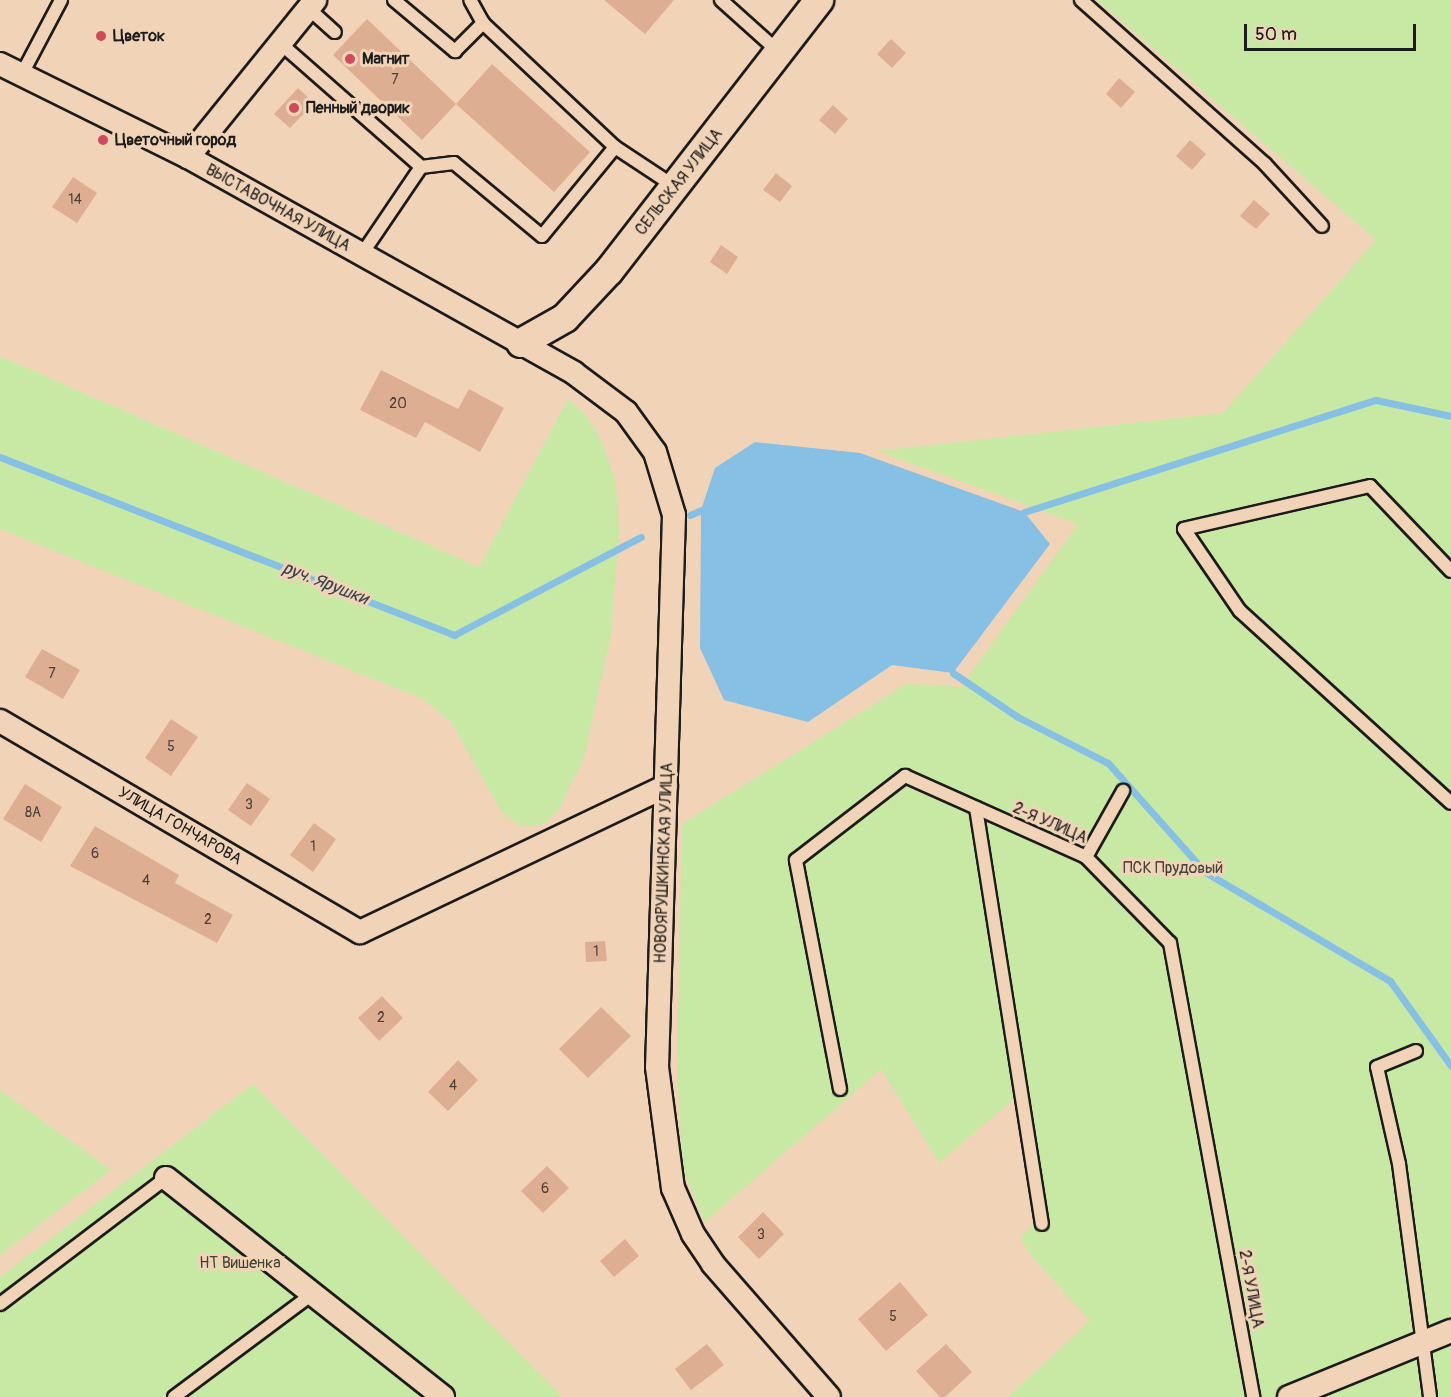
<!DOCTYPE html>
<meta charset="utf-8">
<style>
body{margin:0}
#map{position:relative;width:1451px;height:1397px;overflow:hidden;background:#f1d4b7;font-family:Pangolin,sans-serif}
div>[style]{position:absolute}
.green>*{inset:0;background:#c7e9a3}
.water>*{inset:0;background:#86c0e5}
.stream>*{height:7px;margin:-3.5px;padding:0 3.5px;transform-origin:3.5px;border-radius:3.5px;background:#86c0e5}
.building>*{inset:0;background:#deae92}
.roads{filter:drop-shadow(2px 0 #1c1c1c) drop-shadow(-2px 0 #1c1c1c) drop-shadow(0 2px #1c1c1c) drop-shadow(0 -2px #1c1c1c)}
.service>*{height:12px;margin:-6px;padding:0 6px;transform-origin:6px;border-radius:6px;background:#f1d4b7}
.minor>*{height:22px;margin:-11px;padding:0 11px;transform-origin:11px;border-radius:11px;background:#f1d4b7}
.tertiary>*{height:28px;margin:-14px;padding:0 14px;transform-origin:14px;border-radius:14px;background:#f1d4b7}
.dots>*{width:16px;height:16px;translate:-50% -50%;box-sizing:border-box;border:3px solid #f1d4b7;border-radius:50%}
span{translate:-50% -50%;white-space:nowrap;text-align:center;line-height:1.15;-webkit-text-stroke:6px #f1d4b7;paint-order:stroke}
.number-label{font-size:14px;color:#4c403a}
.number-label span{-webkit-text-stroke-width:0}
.poi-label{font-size:16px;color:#1c1c1c;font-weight:700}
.left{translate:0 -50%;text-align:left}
.street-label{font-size:16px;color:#1c1c1c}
.park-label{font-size:16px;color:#3e4537}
.water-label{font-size:18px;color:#36454e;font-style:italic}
.scale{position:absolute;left:1244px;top:24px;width:172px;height:27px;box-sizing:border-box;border:3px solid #1c1c1c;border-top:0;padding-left:8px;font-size:18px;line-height:21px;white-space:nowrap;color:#1c1c1c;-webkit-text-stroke:4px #f1d4b7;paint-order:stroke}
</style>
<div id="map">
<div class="green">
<div style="clip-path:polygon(1097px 0,1451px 0,1451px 1397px,1008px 1397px,1090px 1321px,1031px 1256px,1020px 1237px,1035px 1223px,1015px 1098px,939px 1163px,881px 1069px,705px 1222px,683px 1170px,677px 1071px,682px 824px,908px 683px,961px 687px,1078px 524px,877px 451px,1223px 413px,1376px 240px)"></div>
<div style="clip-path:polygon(0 356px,479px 567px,568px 399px,587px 416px,603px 443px,616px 484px,619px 532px,611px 634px,584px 758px,559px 809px,544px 824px,521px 827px,501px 811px,451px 722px,423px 699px,0 529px)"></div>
<div style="clip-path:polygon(253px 1084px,562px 1397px,0 1397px,0 1277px)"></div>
<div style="clip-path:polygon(0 1090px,111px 1170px,0 1255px)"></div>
</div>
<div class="water">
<div style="clip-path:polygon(755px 442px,860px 453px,1024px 512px,1050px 544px,953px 673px,892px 665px,808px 722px,724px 700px,700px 648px,701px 510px,715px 468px)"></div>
</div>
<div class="stream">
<div style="left:0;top:457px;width:488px;rotate:21.4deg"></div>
<div style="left:454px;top:635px;width:211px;rotate:-27.7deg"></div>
<div style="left:1024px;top:512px;width:369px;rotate:-17.7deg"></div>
<div style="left:1376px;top:400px;width:77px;rotate:12deg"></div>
<div style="left:690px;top:515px;width:12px;rotate:-24deg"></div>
<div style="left:953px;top:673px;width:78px;rotate:34.1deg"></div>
<div style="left:1018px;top:717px;width:101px;rotate:27.1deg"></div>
<div style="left:1108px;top:763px;width:146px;rotate:48.3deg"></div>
<div style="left:1205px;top:872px;width:215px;rotate:30.5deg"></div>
<div style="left:1390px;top:981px;width:105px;rotate:54.3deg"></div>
</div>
<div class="building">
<div style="clip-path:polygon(604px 0,674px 0,645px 34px)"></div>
<div style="clip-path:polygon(367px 19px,456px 104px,422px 140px,333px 55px)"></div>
<div style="clip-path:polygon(891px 39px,906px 53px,892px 68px,877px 54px)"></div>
<div style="clip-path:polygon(492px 64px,590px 152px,554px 192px,456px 104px)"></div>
<div style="clip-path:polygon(1119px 78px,1135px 92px,1121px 108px,1106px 94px)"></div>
<div style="clip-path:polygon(298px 88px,314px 103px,290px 128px,274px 114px)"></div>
<div style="clip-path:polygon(833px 105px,848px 119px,835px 134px,819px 120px)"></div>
<div style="clip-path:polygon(1190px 140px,1206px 154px,1192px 170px,1176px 156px)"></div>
<div style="clip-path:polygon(776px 173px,792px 186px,780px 202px,763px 190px)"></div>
<div style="clip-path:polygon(73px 177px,97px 193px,77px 223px,52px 207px)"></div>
<div style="clip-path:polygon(1254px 200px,1270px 214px,1256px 229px,1240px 216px)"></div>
<div style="clip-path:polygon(721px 245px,738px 257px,727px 274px,710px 262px)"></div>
<div style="clip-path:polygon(381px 370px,458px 409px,469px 389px,504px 408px,480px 452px,425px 422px,416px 438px,360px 410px)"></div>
<div style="clip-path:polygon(42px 649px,80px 670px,63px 699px,25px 677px)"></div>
<div style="clip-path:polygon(171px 719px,198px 737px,171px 776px,145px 758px)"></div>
<div style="clip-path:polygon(247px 783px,270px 799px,251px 826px,228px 810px)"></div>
<div style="clip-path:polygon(25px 784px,62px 807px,41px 842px,3px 819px)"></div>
<div style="clip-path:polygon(314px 823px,336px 839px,313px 872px,290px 855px)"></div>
<div style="clip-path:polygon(95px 826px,179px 875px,175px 883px,233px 915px,217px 943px,70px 866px)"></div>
<div style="clip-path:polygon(605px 941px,607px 961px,586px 962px,585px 942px)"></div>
<div style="clip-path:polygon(382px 996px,403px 1018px,379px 1041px,358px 1018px)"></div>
<div style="clip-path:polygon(601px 1007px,631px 1036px,588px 1078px,559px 1049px)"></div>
<div style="clip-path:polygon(458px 1060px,478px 1080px,448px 1111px,428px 1092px)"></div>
<div style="clip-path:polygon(547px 1166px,569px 1188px,543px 1213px,521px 1191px)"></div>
<div style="clip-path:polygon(763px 1212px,784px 1234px,759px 1259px,738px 1237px)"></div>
<div style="clip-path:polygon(625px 1239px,639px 1256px,614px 1277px,600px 1261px)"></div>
<div style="clip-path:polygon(900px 1282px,928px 1315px,886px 1351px,858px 1319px)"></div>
<div style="clip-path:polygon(707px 1344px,724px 1365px,691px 1390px,675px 1369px)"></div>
<div style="clip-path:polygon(946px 1344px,972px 1372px,945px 1397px,940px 1397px,916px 1371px)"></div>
</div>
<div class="roads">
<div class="service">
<div style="left:394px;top:0;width:80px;rotate:39.9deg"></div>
<div style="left:455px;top:51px;width:40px;rotate:-45deg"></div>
<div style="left:721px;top:0;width:79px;rotate:41.9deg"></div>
<div style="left:1081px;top:0;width:246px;rotate:41.7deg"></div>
<div style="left:1265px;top:164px;width:84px;rotate:47.4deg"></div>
<div style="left:308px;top:8px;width:36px;rotate:42deg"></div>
<div style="left:280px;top:43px;width:188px;rotate:41.3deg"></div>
<div style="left:421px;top:167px;width:33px;rotate:-7deg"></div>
<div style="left:454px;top:163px;width:114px;rotate:39.7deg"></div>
<div style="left:542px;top:236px;width:115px;rotate:-50.6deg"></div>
<div style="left:615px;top:147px;width:181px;rotate:-136.8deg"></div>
<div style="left:483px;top:23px;width:26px;rotate:-119deg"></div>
<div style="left:22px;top:74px;width:84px;rotate:-62.2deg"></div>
<div style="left:615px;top:147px;width:71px;rotate:33.5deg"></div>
<div style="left:362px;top:254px;width:105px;rotate:-55.9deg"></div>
<div style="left:1451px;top:571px;width:117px;rotate:-133.6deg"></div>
<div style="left:1370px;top:486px;width:191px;rotate:167deg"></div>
<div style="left:1184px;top:529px;width:99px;rotate:55.7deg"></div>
<div style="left:1240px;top:611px;width:285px;rotate:42.3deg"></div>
<div style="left:976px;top:808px;width:421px;rotate:81deg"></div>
<div style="left:1086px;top:857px;width:76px;rotate:-60.7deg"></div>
<div style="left:1416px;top:1051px;width:42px;rotate:157.7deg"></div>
<div style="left:1377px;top:1067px;width:99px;rotate:77.2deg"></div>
<div style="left:1399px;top:1164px;width:235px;rotate:82.4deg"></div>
<div style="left:840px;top:1089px;width:233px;rotate:-100.9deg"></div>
<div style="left:796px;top:860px;width:138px;rotate:-37.6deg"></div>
<div style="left:905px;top:776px;width:198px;rotate:24.1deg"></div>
<div style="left:1086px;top:857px;width:120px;rotate:45.7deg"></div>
<div style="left:1170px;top:943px;width:462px;rotate:79.6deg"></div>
<div style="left:0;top:1304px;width:208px;rotate:-37.2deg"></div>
<div style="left:174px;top:1397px;width:172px;rotate:-36.7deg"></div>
</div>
<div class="minor">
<div style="left:0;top:64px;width:210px;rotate:26.3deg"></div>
<div style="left:188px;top:157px;width:442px;rotate:29.2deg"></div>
<div style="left:574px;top:373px;width:65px;rotate:36.9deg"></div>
<div style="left:626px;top:412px;width:49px;rotate:54.1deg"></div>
<div style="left:655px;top:452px;width:66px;rotate:73.2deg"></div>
<div style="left:674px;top:515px;width:552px;rotate:91.76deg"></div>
<div style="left:657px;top:1067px;width:122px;rotate:82.5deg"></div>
<div style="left:673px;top:1188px;width:50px;rotate:66.5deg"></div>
<div style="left:693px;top:1234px;width:36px;rotate:56deg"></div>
<div style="left:713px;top:1264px;width:176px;rotate:48.9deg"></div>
<div style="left:188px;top:157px;width:202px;rotate:-51deg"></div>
<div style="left:0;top:721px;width:417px;rotate:30.4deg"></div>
<div style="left:360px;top:932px;width:339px;rotate:-25.5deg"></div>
<div style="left:166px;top:1178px;width:353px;rotate:38.3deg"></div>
<div style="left:1289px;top:1397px;width:175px;rotate:-22.2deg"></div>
</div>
<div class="tertiary">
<div style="left:521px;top:343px;width:51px;rotate:-29.6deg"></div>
<div style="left:565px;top:318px;width:64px;rotate:-46.9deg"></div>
<div style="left:609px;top:271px;width:343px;rotate:-52.2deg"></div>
</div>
</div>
<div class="dots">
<div style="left:101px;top:36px;background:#d1495b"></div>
<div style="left:350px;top:59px;background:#d1495b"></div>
<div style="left:294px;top:108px;background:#d1495b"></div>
<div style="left:103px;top:140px;background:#d1495b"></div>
</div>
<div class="number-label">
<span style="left:395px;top:80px">7</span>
<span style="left:75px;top:200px">14</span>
<span style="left:398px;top:404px">20</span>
<span style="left:52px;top:674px">7</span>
<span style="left:171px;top:747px">5</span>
<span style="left:249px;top:805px">3</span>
<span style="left:33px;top:813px">8А</span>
<span style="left:313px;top:847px">1</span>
<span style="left:95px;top:854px">6</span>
<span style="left:146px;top:881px">4</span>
<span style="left:208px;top:920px">2</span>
<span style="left:596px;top:952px">1</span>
<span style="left:381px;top:1018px">2</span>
<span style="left:453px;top:1086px">4</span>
<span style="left:545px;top:1189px">6</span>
<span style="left:761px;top:1235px">3</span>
<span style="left:893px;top:1317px">5</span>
</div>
<div class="poi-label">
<span class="left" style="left:113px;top:36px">Цветок</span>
<span class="left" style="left:362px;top:59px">Магнит</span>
<span class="left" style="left:306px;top:108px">Пенный дворик</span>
<span class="left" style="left:115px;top:140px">Цветочный город</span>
</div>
<div class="street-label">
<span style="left:679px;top:182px;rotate:-52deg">СЕЛЬСКАЯ УЛИЦА</span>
<span style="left:278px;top:208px;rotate:29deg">ВЫСТАВОЧНАЯ УЛИЦА</span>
<span style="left:1050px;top:823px;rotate:24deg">2-Я УЛИЦА</span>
<span style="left:180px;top:826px;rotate:30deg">УЛИЦА ГОНЧАРОВА</span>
<span style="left:664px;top:863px;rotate:-88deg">НОВОЯРУШКИНСКАЯ УЛИЦА</span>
<span style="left:1251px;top:1289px;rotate:80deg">2-Я УЛИЦА</span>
</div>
<div class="park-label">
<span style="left:1173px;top:868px">ПСК Прудовый</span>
<span style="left:240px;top:1263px">НТ Вишенка</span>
</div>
<div class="water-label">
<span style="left:325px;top:584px;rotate:21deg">руч. Ярушки</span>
</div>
<div class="scale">50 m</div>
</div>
